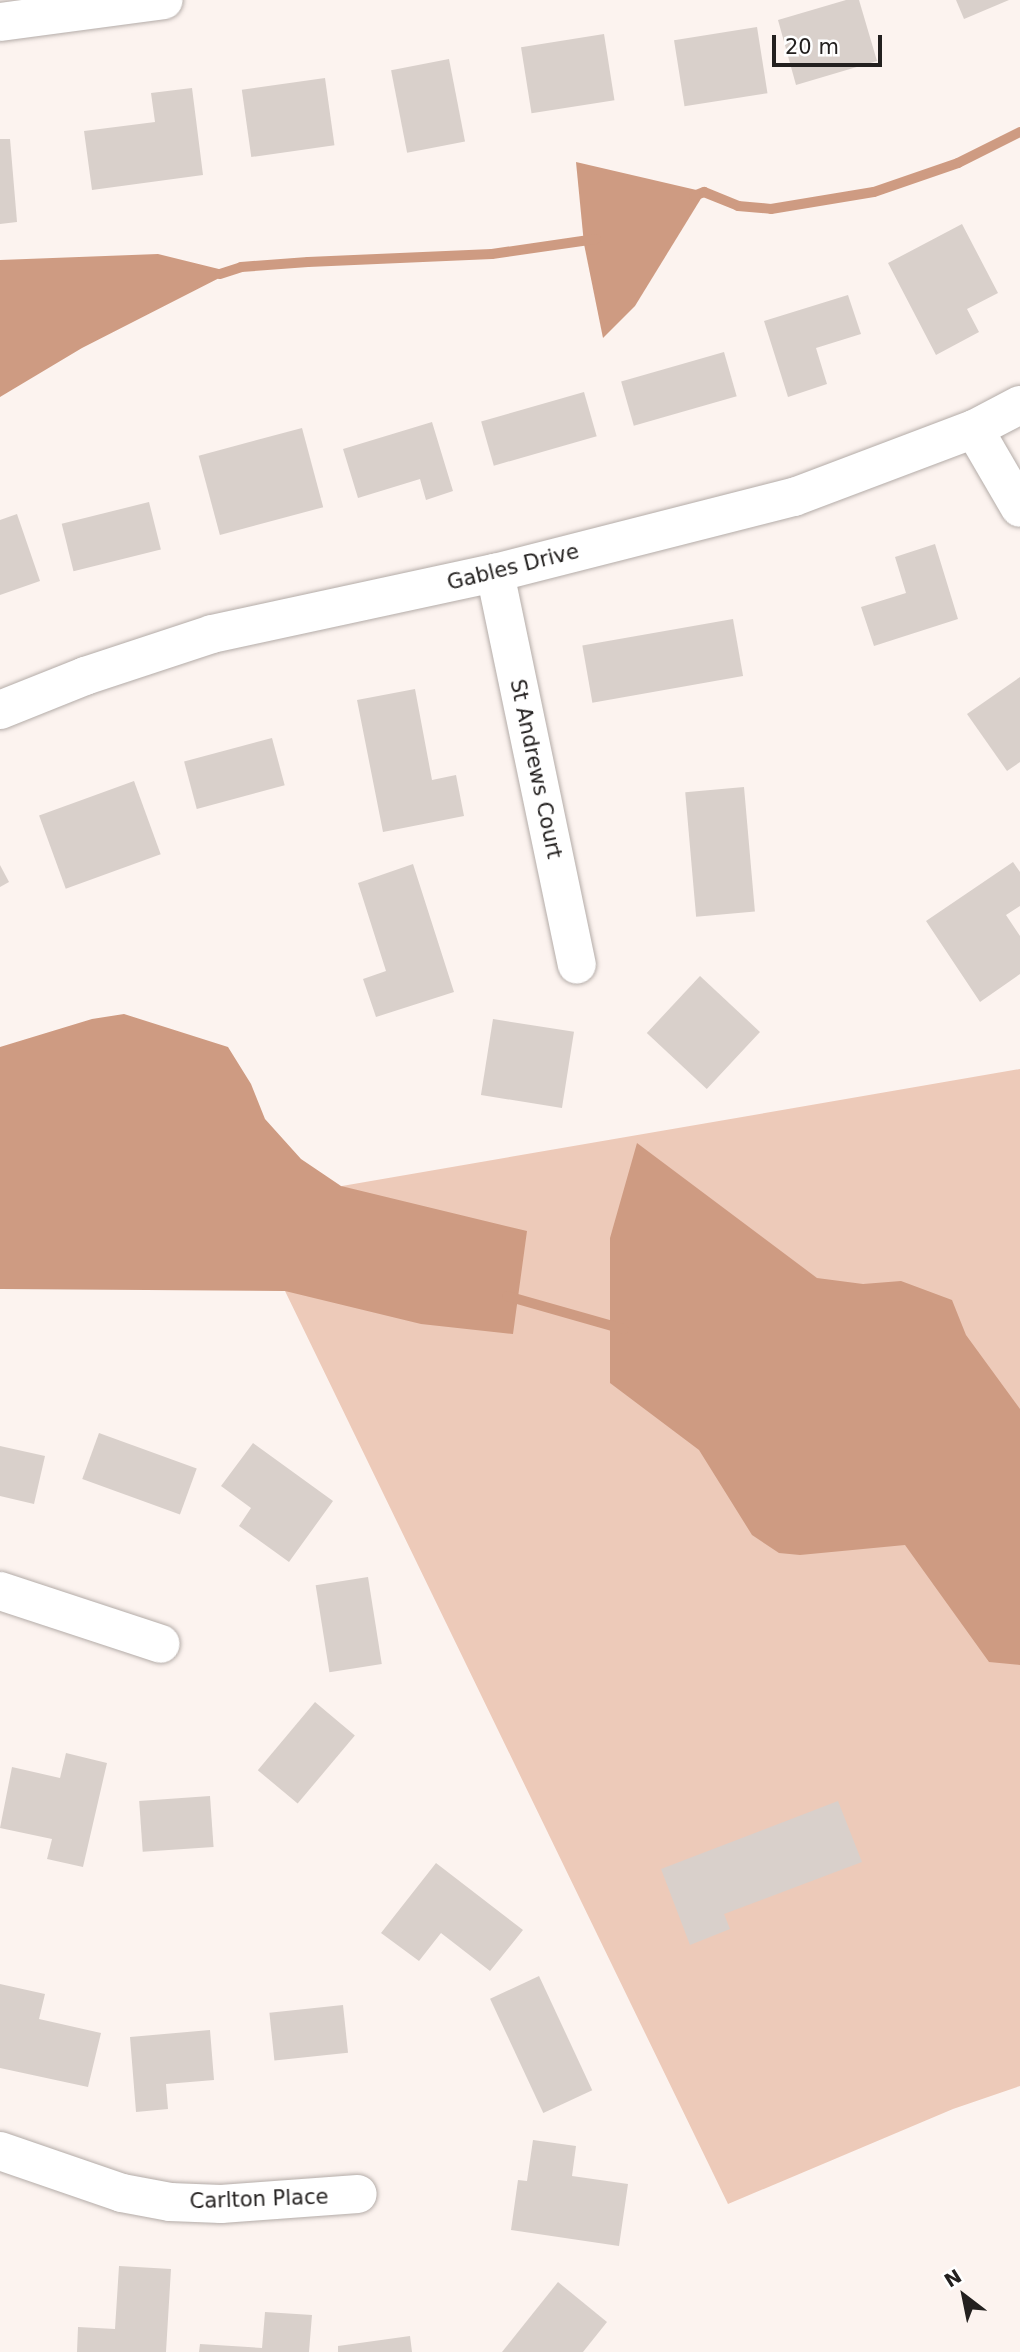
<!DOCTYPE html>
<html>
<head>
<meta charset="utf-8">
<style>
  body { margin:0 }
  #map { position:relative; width:1020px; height:2352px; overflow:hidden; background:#fcf3ef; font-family:"DejaVu Sans",sans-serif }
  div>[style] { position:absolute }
  .green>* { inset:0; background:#edcab9 }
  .water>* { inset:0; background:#ce9b82 }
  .stream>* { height:10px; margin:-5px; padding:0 5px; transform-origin:5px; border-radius:5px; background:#ce9b82 }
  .building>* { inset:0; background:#d9d0cb; transform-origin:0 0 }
  .roads { filter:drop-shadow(0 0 2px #b4aca8) drop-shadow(0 0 2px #b4aca8) }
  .minor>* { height:38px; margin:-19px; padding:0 19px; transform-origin:19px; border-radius:19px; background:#fff }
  span { translate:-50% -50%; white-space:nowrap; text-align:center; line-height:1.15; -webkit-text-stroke:7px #fff; paint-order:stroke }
  .street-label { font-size:21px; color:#23201f }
  .north { position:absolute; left:929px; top:2261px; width:70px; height:70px; -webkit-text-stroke:5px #fff; paint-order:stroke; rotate:328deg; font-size:19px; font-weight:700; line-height:28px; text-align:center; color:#23201f }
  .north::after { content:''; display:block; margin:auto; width:24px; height:32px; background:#23201f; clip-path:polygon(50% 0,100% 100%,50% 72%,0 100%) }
  .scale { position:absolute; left:772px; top:35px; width:110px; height:32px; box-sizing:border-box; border:4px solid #23201f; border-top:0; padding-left:9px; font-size:21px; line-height:24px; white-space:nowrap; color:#23201f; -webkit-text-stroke:5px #fff; paint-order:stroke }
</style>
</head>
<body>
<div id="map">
  <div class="green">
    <div style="clip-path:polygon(1020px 1069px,1020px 2086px,953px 2109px,728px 2204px,285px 1291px,342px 1186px)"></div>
  </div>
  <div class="water">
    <div style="clip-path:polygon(576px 162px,705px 192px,635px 306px,603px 338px,584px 244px)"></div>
    <div style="clip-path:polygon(158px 254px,231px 272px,82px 348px,0 397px,0 260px)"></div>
    <div style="clip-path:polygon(124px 1014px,228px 1047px,251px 1084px,265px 1119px,301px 1159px,341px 1186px,527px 1231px,513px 1334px,421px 1324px,285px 1291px,0 1289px,0 1047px,92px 1019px)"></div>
    <div style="clip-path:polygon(637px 1143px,817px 1278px,863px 1284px,901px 1281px,952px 1300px,966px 1335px,1020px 1409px,1020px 1665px,989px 1662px,905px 1545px,800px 1555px,779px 1553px,752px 1535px,699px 1450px,610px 1383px,610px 1238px)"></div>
  </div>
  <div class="stream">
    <div style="left:694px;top:196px;width:11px;rotate:-22deg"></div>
    <div style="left:704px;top:192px;width:37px;rotate:22deg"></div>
    <div style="left:738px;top:206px;width:33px;rotate:5deg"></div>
    <div style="left:771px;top:209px;width:104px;rotate:-9.4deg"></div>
    <div style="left:874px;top:192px;width:89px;rotate:-19deg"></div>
    <div style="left:958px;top:163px;width:69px;rotate:-26.6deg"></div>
    <div style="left:220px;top:274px;width:22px;rotate:-18deg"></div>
    <div style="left:241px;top:267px;width:67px;rotate:-4.3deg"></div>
    <div style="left:308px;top:262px;width:184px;rotate:-2.5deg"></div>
    <div style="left:492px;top:254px;width:105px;rotate:-8.2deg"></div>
    <div style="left:507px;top:1296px;width:121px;rotate:15.9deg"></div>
  </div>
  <div class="building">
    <div style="clip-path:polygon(846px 0,859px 0,877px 61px,796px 85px,778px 20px)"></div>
    <div style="clip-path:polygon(956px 0,1009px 0,964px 19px)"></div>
    <div style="left:757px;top:27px;width:67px;height:84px;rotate:81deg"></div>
    <div style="left:604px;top:34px;width:67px;height:84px;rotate:81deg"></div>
    <div style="left:449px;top:59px;width:84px;height:59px;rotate:79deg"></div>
    <div style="left:325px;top:78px;width:68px;height:84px;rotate:82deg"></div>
    <div style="clip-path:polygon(192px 88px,203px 175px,92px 190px,84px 131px,155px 122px,151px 93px)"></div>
    <div style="clip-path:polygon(0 139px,10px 139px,17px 222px,0 224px)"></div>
    <div style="clip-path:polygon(962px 224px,998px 293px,967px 309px,979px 332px,936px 355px,888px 263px)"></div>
    <div style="clip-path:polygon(848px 295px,861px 334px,816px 348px,827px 384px,788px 397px,764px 321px)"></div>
    <div style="left:724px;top:352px;width:46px;height:107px;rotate:74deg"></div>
    <div style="left:584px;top:392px;width:46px;height:107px;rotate:74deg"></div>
    <div style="clip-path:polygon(432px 422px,453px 491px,426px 500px,420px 479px,358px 498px,343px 449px)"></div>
    <div style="left:302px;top:428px;width:82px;height:107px;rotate:75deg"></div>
    <div style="left:149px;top:502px;width:49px;height:90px;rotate:76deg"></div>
    <div style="clip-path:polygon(17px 514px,40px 581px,0 595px,0 520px)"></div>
    <div style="clip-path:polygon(935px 544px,958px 619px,874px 646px,861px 607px,906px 593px,895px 557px)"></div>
    <div style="left:733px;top:619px;width:58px;height:153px;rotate:80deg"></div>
    <div style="clip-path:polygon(1020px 677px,1020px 762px,1007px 771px,967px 714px)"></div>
    <div style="clip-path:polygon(415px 689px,432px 780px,456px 775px,464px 816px,383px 832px,357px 700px)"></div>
    <div style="left:272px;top:738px;width:49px;height:91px;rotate:75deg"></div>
    <div style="left:134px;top:781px;width:78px;height:101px;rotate:70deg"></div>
    <div style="left:744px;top:787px;width:125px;height:59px;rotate:85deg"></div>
    <div style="clip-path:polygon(1013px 862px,1020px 872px,1020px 906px,1006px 915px,1020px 936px,1020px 974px,980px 1002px,926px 921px)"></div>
    <div style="clip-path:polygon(413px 864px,454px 992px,376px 1017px,363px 979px,386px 971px,358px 883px)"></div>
    <div style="clip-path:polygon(0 865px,9px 882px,0 887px)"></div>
    <div style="left:700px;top:976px;width:82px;height:78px;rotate:43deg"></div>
    <div style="left:493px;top:1019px;width:82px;height:77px;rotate:9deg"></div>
    <div style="left:99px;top:1433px;width:104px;height:49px;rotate:20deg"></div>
    <div style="clip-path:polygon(253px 1443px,333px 1501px,289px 1562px,239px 1526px,251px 1508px,221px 1486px)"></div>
    <div style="clip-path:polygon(0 1446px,45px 1456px,34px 1504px,0 1496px)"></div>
    <div style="left:368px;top:1577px;width:88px;height:53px;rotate:81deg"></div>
    <div style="left:315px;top:1702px;width:52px;height:89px;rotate:40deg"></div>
    <div style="clip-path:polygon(66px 1753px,107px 1763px,83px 1867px,47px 1859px,52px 1839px,0 1828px,12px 1767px,60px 1778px)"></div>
    <div style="left:210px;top:1796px;width:51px;height:71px;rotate:86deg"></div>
    <div style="clip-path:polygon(838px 1801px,862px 1862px,724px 1914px,730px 1929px,690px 1945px,661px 1869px)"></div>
    <div style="clip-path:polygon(436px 1863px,523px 1930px,490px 1971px,441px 1933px,419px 1961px,381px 1933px)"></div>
    <div style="left:539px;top:1976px;width:126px;height:54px;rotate:65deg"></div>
    <div style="clip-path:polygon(0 1984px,45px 1994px,39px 2019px,101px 2033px,88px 2087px,0 2068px)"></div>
    <div style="left:343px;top:2005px;width:48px;height:74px;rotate:84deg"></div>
    <div style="clip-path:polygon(210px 2030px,214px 2080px,166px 2084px,168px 2109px,136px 2112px,130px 2037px)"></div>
    <div style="clip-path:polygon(533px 2140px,576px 2146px,572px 2176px,628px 2184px,619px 2246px,511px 2230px,518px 2180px,527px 2181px)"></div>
    <div style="clip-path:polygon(119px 2266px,171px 2269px,166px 2352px,77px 2352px,78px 2327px,115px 2329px)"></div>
    <div style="clip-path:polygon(558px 2282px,607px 2322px,583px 2352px,502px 2352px)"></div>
    <div style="clip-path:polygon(265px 2312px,312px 2315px,309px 2352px,199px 2352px,200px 2344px,262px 2348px)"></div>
    <div style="clip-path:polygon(410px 2336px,412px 2352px,338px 2352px,338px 2346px)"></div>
  </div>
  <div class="roads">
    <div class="minor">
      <div style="left:0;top:22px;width:165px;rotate:-7.6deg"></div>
      <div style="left:974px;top:429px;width:91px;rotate:59.8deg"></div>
      <div style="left:495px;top:573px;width:400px;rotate:78.2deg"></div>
      <div style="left:0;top:710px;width:92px;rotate:-21.8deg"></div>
      <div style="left:85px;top:676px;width:134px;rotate:-18.3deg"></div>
      <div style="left:212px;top:634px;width:289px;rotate:-12.2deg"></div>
      <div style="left:495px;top:573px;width:309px;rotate:-14.3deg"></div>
      <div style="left:794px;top:497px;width:192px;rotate:-20.7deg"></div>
      <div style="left:974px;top:429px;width:52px;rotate:-27.6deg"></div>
      <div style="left:0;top:1591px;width:169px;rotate:18.2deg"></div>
      <div style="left:0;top:2151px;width:129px;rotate:19deg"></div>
      <div style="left:122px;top:2193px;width:49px;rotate:10.6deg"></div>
      <div style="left:170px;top:2202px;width:51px;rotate:2.2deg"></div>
      <div style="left:221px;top:2204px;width:137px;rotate:-4.2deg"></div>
    </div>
  </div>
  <div class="street-label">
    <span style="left:513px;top:567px;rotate:-14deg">Gables Drive</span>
    <span style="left:536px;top:769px;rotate:78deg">St Andrews Court</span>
    <span style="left:259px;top:2199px;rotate:-2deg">Carlton Place</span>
  </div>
  <div class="north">N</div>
  <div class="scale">20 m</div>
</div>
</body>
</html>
